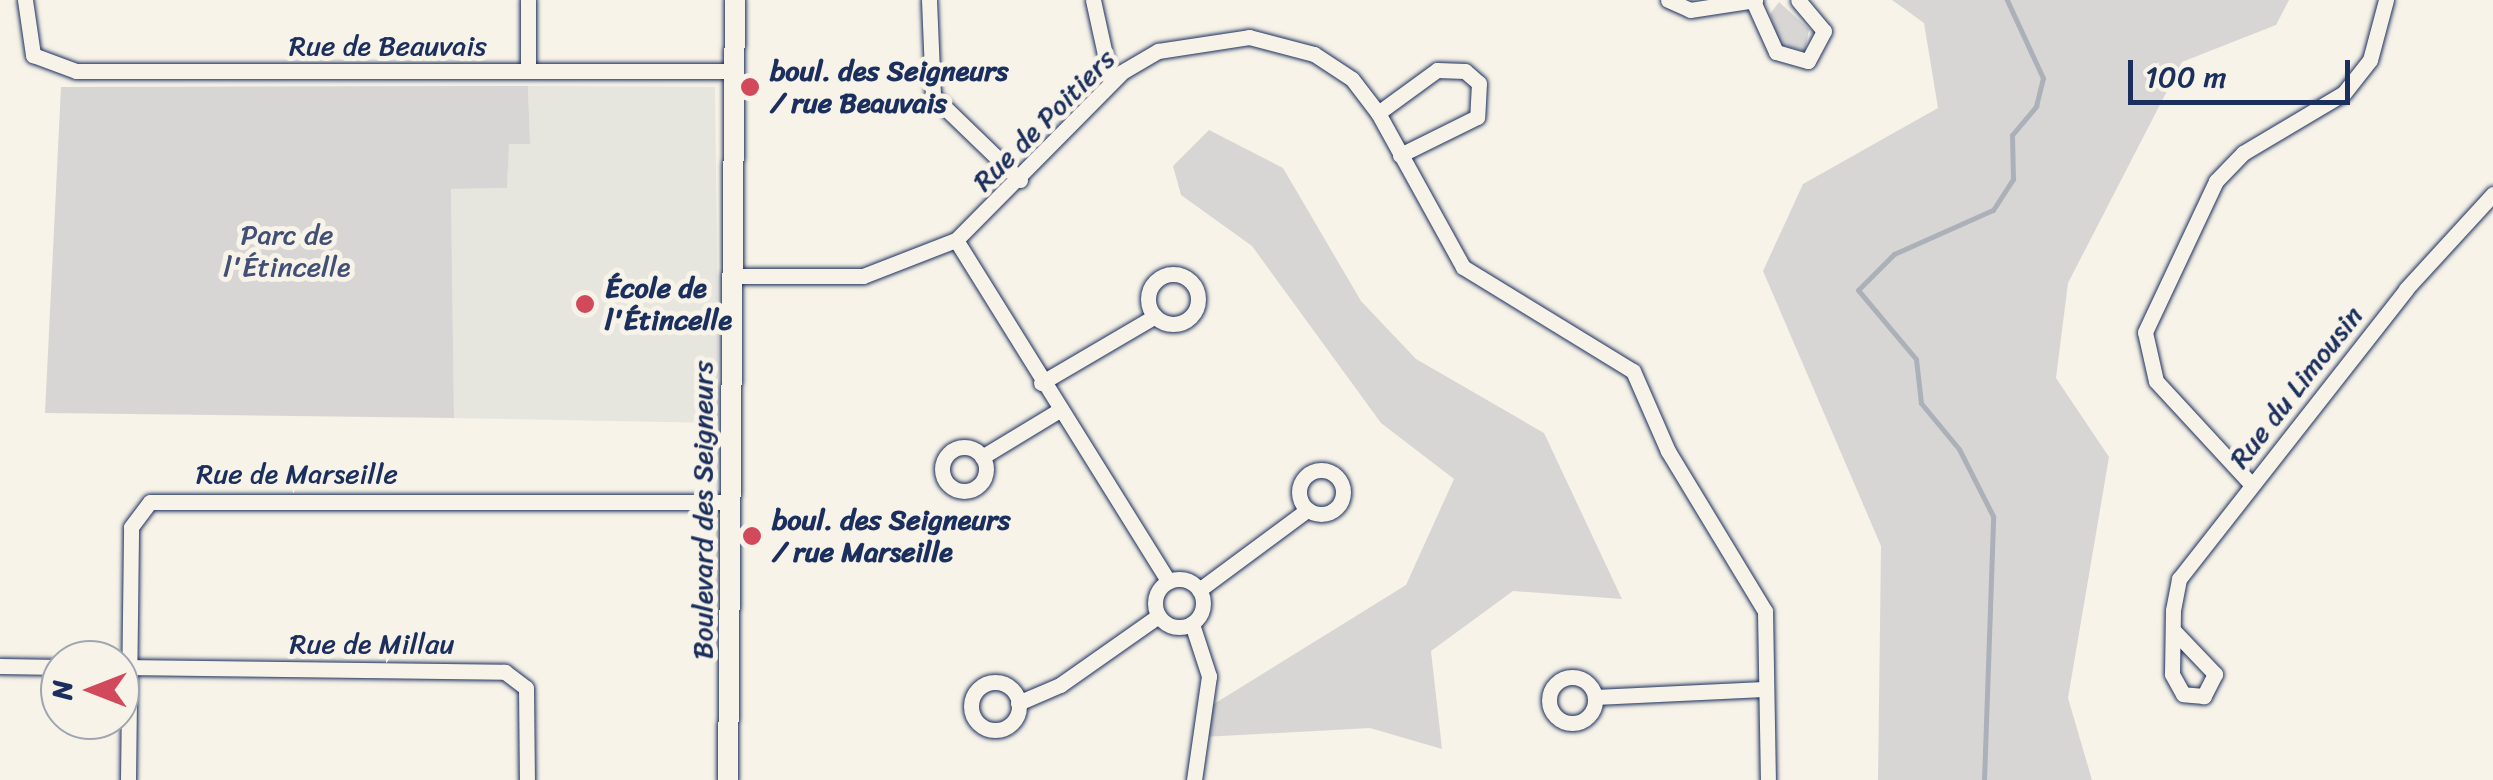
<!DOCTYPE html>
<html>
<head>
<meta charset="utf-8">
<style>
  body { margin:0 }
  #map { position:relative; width:2493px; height:780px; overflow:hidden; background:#f7f3e8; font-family:Sriracha,sans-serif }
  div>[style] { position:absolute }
  .built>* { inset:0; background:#e6e5de }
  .green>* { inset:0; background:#d7d6d4 }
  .stream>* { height:5px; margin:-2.5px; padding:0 2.5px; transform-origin:2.5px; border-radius:2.5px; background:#acb0b9 }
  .roads { filter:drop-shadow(0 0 2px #1b2f5e) drop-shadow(0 0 2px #1b2f5e) }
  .minor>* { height:15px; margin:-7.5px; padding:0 7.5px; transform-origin:7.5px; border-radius:7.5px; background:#f7f3e8 }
  .minor>.ring { margin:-7.5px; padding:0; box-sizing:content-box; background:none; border:15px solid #f7f3e8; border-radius:50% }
  .tertiary>* { height:20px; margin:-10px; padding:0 10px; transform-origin:10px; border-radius:10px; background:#f7f3e8 }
  .dots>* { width:28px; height:28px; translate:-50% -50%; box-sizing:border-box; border:5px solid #f7f3e8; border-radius:50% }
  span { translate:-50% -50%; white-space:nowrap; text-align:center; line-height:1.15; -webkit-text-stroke:10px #f7f3e8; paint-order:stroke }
  .street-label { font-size:28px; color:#1b2f5e }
  .poi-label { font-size:28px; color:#1b2f5e; font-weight:700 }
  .left { translate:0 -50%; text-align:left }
  .park-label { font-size:28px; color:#415076 }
  .north { position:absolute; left:40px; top:640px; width:100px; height:100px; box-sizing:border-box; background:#f7f3e8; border:2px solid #9fa5b1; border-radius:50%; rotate:270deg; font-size:28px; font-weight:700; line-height:40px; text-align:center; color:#1b2f5e }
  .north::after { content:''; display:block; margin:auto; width:35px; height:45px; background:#d1495b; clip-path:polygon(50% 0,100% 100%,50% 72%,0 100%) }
  .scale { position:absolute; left:2128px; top:60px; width:222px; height:45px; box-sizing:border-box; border:5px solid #1b2f5e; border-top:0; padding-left:12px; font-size:30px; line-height:35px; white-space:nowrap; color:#1b2f5e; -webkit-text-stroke:8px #f7f3e8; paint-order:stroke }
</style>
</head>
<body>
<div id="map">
  <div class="built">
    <div style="clip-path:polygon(528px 86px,715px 87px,719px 423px,454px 418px,451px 189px,507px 188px,508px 144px,530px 143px)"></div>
  </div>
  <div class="green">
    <div style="clip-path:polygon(1892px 0,2289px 0,2276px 25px,2182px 62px,2068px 283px,2056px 378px,2109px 457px,2068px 698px,2092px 780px,1878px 780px,1881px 546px,1763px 271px,1803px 184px,1938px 108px,1924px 23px)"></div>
    <div style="clip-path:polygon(1779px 2px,1809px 29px,1805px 51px,1780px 45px,1770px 14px)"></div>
    <div style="clip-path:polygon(528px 86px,530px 144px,509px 144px,507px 188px,451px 189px,454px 418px,45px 413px,61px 87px)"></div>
    <div style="clip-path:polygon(1209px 130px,1283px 168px,1361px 301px,1416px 359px,1544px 433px,1622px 599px,1513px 591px,1431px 651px,1442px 749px,1370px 728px,1203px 737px,1209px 707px,1406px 585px,1454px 479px,1381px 423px,1252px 246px,1181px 195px,1173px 166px)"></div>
  </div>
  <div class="stream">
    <div style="left:1984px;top:780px;width:264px;rotate:-88deg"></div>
    <div style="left:1993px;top:516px;width:75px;rotate:-116.9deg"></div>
    <div style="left:1959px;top:449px;width:60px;rotate:-129.6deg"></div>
    <div style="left:1921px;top:403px;width:44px;rotate:-96.5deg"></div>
    <div style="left:1916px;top:359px;width:90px;rotate:-130deg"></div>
    <div style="left:1858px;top:290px;width:51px;rotate:-45deg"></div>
    <div style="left:1894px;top:254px;width:108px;rotate:-24deg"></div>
    <div style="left:1993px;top:210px;width:37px;rotate:-57deg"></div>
    <div style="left:2013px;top:179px;width:44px;rotate:-91.3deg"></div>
    <div style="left:2012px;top:135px;width:38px;rotate:-50deg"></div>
    <div style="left:2036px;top:106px;width:29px;rotate:-76deg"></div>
    <div style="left:2043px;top:78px;width:86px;rotate:-114.8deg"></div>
  </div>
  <div class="roads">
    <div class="minor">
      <div style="left:25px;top:0;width:56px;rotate:81.7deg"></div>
      <div style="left:33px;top:55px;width:46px;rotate:20.4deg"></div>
      <div style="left:76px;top:71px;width:658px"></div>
      <div style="left:528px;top:0;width:71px;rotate:90deg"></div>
      <div style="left:929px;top:0;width:96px;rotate:87.6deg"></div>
      <div style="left:933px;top:96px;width:121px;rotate:44deg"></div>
      <div style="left:1093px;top:0;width:84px;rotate:77.6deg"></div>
      <div style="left:1668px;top:0;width:24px;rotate:24deg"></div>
      <div style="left:1690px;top:10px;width:66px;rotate:-8.7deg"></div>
      <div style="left:1753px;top:1px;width:56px;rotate:65.7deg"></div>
      <div style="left:1776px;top:52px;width:33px;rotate:16deg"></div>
      <div style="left:1808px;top:61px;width:34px;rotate:-62deg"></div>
      <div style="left:1824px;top:31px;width:40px;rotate:-130deg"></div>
      <div style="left:1378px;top:113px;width:73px;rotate:-36.1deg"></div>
      <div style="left:1437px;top:70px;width:28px;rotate:2deg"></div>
      <div style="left:1465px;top:71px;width:18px;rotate:41deg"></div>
      <div style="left:1479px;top:83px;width:34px;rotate:93deg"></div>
      <div style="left:1477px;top:117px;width:86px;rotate:153.7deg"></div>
      <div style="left:956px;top:240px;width:402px;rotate:58.1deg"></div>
      <div class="ring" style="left:1148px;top:274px;width:35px;height:35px"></div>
      <div style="left:733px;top:276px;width:130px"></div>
      <div style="left:863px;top:276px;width:100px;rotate:-21.2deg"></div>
      <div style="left:956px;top:240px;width:236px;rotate:-45.3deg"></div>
      <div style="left:1122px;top:72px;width:42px;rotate:-30.3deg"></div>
      <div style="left:1158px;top:51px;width:92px;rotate:-8.7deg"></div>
      <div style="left:1249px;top:37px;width:67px;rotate:14.7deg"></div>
      <div style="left:1314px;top:54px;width:45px;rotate:33.3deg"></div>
      <div style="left:1352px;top:79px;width:43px;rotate:52.6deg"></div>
      <div style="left:1378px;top:113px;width:176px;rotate:61.1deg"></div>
      <div style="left:1463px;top:267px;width:199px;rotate:31.5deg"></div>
      <div style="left:1633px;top:371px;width:87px;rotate:66.4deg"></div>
      <div style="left:1668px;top:451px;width:187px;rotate:58.8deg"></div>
      <div style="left:1765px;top:611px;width:169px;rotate:89deg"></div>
      <div style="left:1041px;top:383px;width:132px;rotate:-30.4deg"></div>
      <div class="ring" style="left:942px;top:447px;width:29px;height:29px"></div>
      <div style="left:982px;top:457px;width:89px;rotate:-31.2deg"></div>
      <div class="ring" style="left:1299px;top:470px;width:29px;height:29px"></div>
      <div style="left:2251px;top:484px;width:140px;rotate:-132.7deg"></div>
      <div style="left:2156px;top:381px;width:50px;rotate:-102.7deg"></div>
      <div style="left:2145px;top:332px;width:167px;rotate:-64.8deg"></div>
      <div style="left:2216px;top:181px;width:39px;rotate:-46deg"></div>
      <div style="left:2243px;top:153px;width:117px;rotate:-30.7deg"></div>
      <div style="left:2344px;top:93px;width:42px;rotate:-51.8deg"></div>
      <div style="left:2370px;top:60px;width:62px;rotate:-75.1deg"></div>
      <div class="ring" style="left:1155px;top:579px;width:33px;height:33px"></div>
      <div style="left:1199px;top:590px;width:134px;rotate:-36.5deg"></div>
      <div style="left:1192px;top:624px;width:55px;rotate:71.9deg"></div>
      <div style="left:1209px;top:676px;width:105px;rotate:98.2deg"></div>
      <div style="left:2173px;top:630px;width:61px;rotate:46.3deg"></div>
      <div style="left:2215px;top:674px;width:25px;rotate:117deg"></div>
      <div style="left:2204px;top:696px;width:21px;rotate:-175deg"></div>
      <div style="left:2183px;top:694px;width:23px;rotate:-119deg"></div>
      <div style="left:2172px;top:674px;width:64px;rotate:-89.1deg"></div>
      <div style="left:2173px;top:610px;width:32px;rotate:-79deg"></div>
      <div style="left:2179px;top:579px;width:368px;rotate:-51.9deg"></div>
      <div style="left:2406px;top:289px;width:129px;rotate:-47.5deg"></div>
      <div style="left:0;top:666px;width:60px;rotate:1deg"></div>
      <div style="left:123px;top:667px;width:382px;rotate:0.7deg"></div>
      <div style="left:505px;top:672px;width:26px;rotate:37deg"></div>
      <div style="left:526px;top:688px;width:92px;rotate:89.4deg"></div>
      <div class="ring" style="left:1549px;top:677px;width:31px;height:31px"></div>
      <div class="ring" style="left:971px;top:682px;width:33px;height:33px"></div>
      <div style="left:1595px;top:697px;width:169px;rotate:-2.7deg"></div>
      <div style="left:1018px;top:703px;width:46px;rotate:-23.2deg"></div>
      <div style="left:1060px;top:685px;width:120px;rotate:-35.1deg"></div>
      <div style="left:128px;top:780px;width:253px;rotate:-89.3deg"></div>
      <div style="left:131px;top:527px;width:31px;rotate:-53deg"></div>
      <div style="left:150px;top:502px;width:581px"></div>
    </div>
    <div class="tertiary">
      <div style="left:728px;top:780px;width:780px;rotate:-89.49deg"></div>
    </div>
  </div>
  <div class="dots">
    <div style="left:750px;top:87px;background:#d1495b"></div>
    <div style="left:585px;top:304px;background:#d1495b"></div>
    <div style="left:752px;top:536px;background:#d1495b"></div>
  </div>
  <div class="street-label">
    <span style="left:388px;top:46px">Rue de Beauvais</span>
    <span style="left:1044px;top:120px;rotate:-45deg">Rue de Poitiers</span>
    <span style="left:2296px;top:387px;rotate:-52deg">Rue du Limousin</span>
    <span style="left:297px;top:474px">Rue de Marseille</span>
    <span style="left:703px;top:510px;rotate:-90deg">Boulevard des Seigneurs</span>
    <span style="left:372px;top:644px">Rue de Millau</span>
  </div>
  <div class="poi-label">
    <span class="left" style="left:770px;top:87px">boul. des Seigneurs<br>/ rue Beauvais</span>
    <span class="left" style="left:605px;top:304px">École de<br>l'Étincelle</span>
    <span class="left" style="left:772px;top:536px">boul. des Seigneurs<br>/ rue Marseille</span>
  </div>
  <div class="park-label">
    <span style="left:287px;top:251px">Parc de<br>l'Étincelle</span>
  </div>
  <div class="north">N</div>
  <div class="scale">100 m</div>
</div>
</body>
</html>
